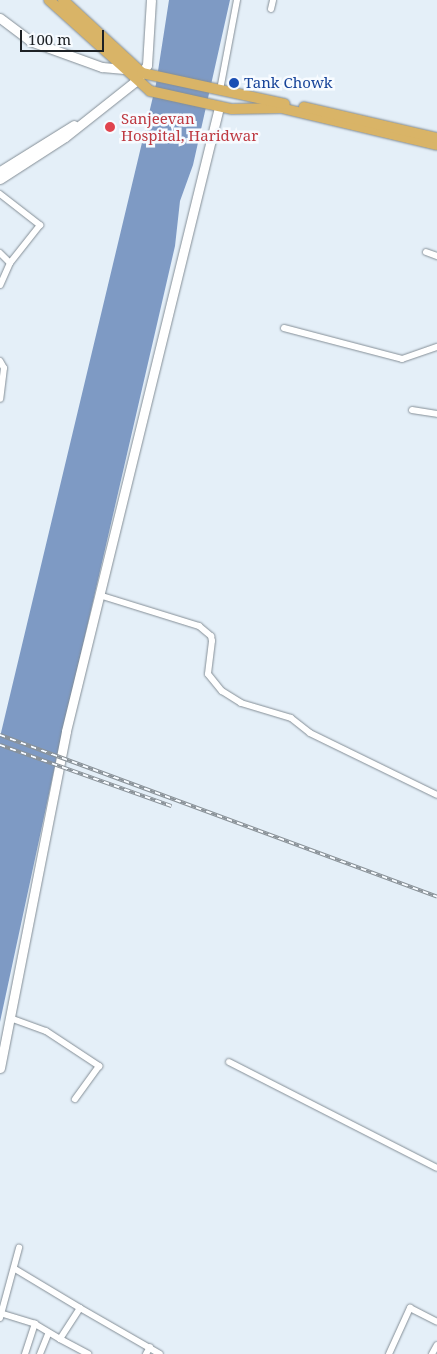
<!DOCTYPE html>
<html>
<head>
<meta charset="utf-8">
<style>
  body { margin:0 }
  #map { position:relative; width:437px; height:1354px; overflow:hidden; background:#e4eff8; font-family:"Noto Serif",serif }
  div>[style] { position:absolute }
  .water>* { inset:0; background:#7e9ac4 }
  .roads { filter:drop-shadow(0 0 1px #848e96) drop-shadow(0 0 1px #848e96) }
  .street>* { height:6px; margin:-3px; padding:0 3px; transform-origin:3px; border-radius:3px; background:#fff }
  .secondary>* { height:9px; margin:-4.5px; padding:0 4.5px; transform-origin:4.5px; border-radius:4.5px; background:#fff }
  .primary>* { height:10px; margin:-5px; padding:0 5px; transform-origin:5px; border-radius:5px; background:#d9b467 }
  .rail>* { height:4px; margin-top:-2px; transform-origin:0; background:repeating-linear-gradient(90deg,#f7fbff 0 5.5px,#8a9298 0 11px); box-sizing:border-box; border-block:1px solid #8a9298 }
  .dots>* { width:14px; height:14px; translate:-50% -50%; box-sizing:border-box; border:2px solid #f7fbff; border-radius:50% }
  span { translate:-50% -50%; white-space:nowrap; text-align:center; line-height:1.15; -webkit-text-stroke:5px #f7fbff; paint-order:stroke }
  .transit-label { font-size:15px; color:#164399 }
  .left { translate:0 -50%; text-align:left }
  .health-label { font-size:15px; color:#be3a42 }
  .scale { position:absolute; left:20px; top:30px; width:84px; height:22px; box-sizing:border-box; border:2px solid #1d2125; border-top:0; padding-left:6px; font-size:15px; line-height:18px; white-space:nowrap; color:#1d2125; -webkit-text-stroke:4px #f7fbff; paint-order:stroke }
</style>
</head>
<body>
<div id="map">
  <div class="water">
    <div style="clip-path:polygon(169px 0,230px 0,193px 165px,180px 201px,175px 246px,53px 775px,0 1022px,0 737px,156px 84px)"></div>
  </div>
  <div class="roads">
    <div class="street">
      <div style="left:271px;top:9px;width:9px;rotate:-77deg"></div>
      <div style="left:220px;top:90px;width:92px;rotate:-79.3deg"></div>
      <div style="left:0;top:194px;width:51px;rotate:37.8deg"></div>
      <div style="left:40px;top:225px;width:48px;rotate:128.3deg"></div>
      <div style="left:10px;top:263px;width:24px;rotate:114deg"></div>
      <div style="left:426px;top:252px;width:12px;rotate:20deg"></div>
      <div style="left:0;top:253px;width:14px;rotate:45deg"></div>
      <div style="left:284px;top:328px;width:122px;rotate:14.7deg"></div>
      <div style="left:402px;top:359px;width:37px;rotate:-19deg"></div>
      <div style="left:0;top:361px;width:8px;rotate:60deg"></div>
      <div style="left:4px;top:368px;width:31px;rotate:97deg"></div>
      <div style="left:412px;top:410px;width:25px;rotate:9deg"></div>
      <div style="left:99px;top:595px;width:105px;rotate:17.2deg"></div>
      <div style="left:199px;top:626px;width:16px;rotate:40deg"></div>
      <div style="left:211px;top:636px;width:5px;rotate:79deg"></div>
      <div style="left:212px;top:641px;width:33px;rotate:97deg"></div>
      <div style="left:208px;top:674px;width:22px;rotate:51deg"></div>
      <div style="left:222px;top:691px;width:22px;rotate:32deg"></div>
      <div style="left:241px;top:703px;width:52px;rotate:16.7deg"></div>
      <div style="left:291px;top:718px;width:24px;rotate:38deg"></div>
      <div style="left:310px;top:733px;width:141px;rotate:26deg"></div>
      <div style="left:10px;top:1018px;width:38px;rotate:20deg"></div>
      <div style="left:46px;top:1031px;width:64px;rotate:33.4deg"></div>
      <div style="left:99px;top:1066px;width:41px;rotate:126deg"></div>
      <div style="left:229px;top:1062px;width:233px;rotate:27deg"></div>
      <div style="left:15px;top:1269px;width:76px;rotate:31deg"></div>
      <div style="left:80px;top:1308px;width:37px;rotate:123deg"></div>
      <div style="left:60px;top:1339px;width:32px;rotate:28deg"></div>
      <div style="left:80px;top:1308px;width:92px;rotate:29.9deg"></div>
      <div style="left:0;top:1313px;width:37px;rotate:17deg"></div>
      <div style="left:35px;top:1324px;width:29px;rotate:31deg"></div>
      <div style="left:0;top:1318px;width:73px;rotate:-74.8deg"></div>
      <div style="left:25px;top:1354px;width:32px;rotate:-72deg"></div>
      <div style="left:40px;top:1354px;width:22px;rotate:-68deg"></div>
      <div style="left:146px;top:1354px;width:8px;rotate:-60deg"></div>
      <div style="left:389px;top:1354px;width:51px;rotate:-65.5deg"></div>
      <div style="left:410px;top:1308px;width:30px;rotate:27deg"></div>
      <div style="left:432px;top:1354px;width:10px;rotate:-61deg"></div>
    </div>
    <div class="secondary">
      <div style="left:0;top:18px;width:38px;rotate:37deg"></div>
      <div style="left:30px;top:41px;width:77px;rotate:19.9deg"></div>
      <div style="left:102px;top:67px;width:22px;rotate:5deg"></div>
      <div style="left:0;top:171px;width:87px;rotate:-31.9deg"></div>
      <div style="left:0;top:179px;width:77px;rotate:-32.9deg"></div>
      <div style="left:65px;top:137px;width:92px;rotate:-38.4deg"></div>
      <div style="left:137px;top:80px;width:18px;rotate:-56deg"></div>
      <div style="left:147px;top:65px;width:65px;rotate:-86.5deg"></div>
      <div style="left:0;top:1068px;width:343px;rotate:-78.9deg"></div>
      <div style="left:66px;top:731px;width:642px;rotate:-76.22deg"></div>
    </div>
    <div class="primary">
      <div style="left:49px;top:0;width:136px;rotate:42deg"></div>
      <div style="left:150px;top:91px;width:84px;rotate:12.4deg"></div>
      <div style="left:232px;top:109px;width:49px;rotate:-1.2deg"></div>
      <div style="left:281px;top:108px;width:160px;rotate:13.3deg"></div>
      <div style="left:63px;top:0;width:108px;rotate:42.7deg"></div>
      <div style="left:142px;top:73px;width:146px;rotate:12.2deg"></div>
      <div style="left:304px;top:107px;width:137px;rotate:13.1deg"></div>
    </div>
  </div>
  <div class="rail">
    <div style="left:0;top:735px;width:466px;rotate:20.3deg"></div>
    <div style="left:0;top:745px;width:182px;rotate:19.6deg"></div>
  </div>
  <div class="dots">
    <div style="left:234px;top:83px;background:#1a4fb4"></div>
    <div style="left:110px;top:127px;background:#e0444e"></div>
  </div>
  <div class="transit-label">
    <span class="left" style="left:244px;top:83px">Tank Chowk</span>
  </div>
  <div class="health-label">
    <span class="left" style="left:121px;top:127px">Sanjeevan<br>Hospital, Haridwar</span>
  </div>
  <div class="scale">100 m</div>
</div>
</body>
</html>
